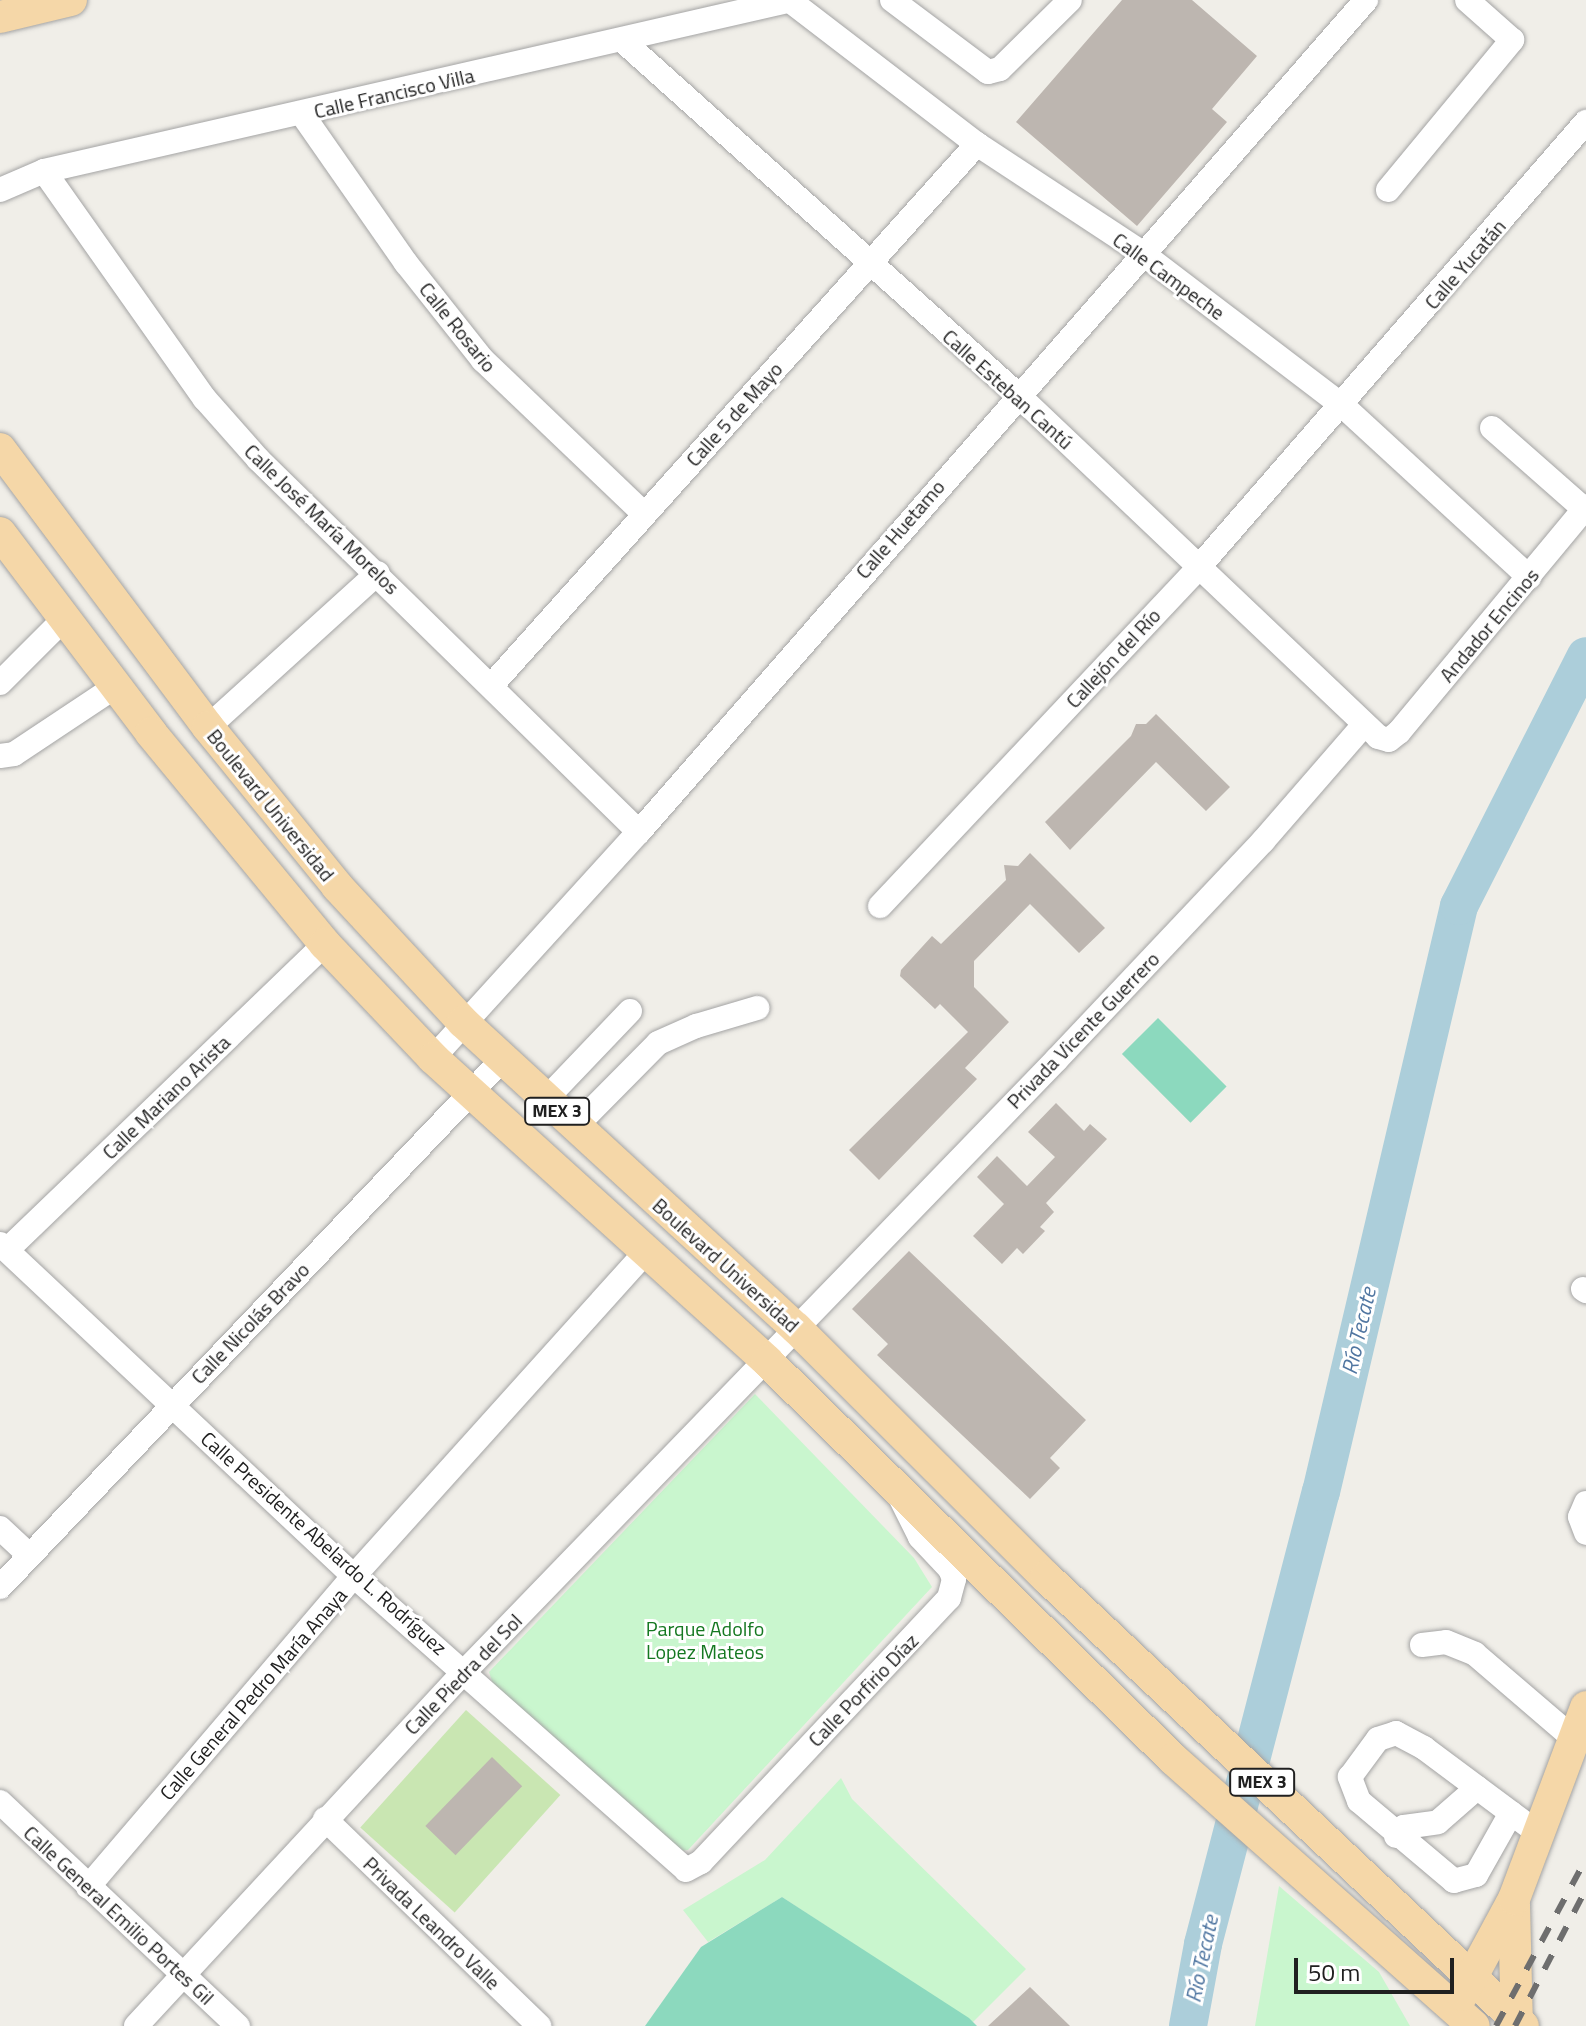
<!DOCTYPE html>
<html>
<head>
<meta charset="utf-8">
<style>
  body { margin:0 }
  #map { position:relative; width:1586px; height:2026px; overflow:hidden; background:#f0eee8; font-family:"Titillium Web",sans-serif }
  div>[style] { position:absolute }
  .grass>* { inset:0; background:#c9e6b2; transform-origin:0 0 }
  .park>* { inset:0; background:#c9f6ce }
  .pitch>* { inset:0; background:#8cd9be; transform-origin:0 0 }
  .river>* { height:38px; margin:-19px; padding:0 19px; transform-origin:19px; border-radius:19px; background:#acceda }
  .building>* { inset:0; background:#bdb6b0; transform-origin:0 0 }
  .roads { filter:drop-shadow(0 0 2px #a4a4a4) drop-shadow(0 0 2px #a4a4a4) }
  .minor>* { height:24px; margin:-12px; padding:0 12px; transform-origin:12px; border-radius:12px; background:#fff }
  .major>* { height:32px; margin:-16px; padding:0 16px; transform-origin:16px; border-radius:16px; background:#f5d7a8 }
  .rail>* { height:6px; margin-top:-3px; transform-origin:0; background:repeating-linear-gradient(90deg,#6e6e6e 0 16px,transparent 0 32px) }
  span { translate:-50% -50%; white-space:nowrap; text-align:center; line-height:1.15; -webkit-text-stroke:6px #fff; paint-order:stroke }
  .shield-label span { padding:2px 6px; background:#fff; border:2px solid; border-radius:6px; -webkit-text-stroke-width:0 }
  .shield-label { font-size:18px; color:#202020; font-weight:700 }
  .street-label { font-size:20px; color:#202020 }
  .park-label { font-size:20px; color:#157821 }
  .water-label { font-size:22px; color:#5076a1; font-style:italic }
  .scale { position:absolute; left:1294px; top:1958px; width:160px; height:36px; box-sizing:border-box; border:4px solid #202020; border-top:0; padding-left:10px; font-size:24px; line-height:28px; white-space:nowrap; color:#202020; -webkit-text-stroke:6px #fff; paint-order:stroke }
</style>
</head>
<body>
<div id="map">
  <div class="grass">
    <div style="left:466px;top:1710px;width:127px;height:158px;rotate:42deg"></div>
  </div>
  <div class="park">
    <div style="clip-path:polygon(755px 1394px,914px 1558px,932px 1587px,688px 1850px,678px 1851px,493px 1684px,489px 1672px)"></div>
    <div style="clip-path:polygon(841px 1778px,852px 1799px,1026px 1969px,973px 2022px,782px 1897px,708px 1942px,683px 1910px,765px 1860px)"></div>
    <div style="clip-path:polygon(1279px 1886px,1379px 1972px,1410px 2026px,1255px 2026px)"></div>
  </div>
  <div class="pitch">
    <div style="left:1158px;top:1018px;width:97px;height:51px;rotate:45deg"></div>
    <div style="clip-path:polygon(782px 1897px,969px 2018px,977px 2026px,645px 2026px,701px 1947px)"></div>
  </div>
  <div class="river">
    <div style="left:1188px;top:2026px;width:83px;rotate:-79.6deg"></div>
    <div style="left:1203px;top:1944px;width:467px;rotate:-75.4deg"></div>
    <div style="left:1321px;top:1492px;width:602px;rotate:-76.75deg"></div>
    <div style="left:1459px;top:906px;width:280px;rotate:-63.1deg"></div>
  </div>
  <div class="building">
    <div style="clip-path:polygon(1122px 0,1192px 0,1257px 56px,1212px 109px,1227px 122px,1137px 226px,1016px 122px)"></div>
    <div style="clip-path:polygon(1156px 714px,1230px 787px,1206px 811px,1156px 762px,1070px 850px,1045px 822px,1131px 736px,1136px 724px,1146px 724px)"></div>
    <div style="clip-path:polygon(1030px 853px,1105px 928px,1079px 953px,1030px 904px,974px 961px,974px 987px,1009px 1022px,965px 1068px,977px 1079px,879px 1180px,849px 1150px,968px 1032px,940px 1004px,935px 1009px,900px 976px,901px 970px,932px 936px,941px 944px,1006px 880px,1004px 865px,1018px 866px)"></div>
    <div style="clip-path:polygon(1056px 1103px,1084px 1131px,1090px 1124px,1107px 1139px,1046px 1203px,1054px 1212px,1040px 1227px,1045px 1231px,1023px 1254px,1017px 1248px,1002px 1264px,973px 1236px,1004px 1204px,977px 1177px,997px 1156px,1027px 1186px,1055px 1157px,1028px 1132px)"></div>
    <div style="clip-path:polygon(909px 1251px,1086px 1420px,1050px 1458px,1060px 1468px,1030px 1499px,877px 1355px,888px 1344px,852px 1309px)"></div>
    <div style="left:492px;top:1757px;width:42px;height:96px;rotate:44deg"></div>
    <div style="clip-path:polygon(1030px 1987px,1070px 2026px,988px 2026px)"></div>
  </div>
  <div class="roads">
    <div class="minor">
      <div style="left:789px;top:0;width:237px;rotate:37.5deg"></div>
      <div style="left:977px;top:144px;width:198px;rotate:33.4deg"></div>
      <div style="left:1142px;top:253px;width:253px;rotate:37.3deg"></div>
      <div style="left:1343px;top:406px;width:253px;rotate:42.6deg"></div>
      <div style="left:892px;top:0;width:120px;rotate:36.9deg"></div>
      <div style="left:988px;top:72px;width:12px;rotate:-14deg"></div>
      <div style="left:1000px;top:69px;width:98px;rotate:-44.6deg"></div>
      <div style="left:623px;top:41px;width:529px;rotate:41.86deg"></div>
      <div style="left:1017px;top:394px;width:498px;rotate:43.5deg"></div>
      <div style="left:1378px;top:737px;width:11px;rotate:15deg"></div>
      <div style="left:1389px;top:740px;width:13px;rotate:-39deg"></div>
      <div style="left:1399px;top:732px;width:293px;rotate:-50.3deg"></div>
      <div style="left:302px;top:114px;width:182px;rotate:55.1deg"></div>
      <div style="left:406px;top:263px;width:124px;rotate:51.6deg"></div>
      <div style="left:483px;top:360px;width:223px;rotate:43.7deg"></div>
      <div style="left:44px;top:171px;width:279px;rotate:54.8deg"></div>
      <div style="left:205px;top:399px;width:80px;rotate:48.5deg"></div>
      <div style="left:258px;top:459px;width:533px;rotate:44.39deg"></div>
      <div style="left:0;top:190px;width:48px;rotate:-23.4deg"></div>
      <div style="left:44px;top:171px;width:767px;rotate:-12.88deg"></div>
      <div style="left:1388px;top:190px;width:195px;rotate:-50.4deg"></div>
      <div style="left:1512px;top:40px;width:60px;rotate:-138.4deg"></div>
      <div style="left:1492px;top:428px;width:123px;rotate:41.4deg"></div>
      <div style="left:0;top:683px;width:88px;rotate:-45deg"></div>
      <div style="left:491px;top:686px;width:728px;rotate:-48.12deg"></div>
      <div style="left:208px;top:727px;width:229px;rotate:-42.2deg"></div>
      <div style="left:0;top:756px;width:14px;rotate:-8deg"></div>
      <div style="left:14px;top:754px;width:121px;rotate:-33.6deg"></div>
      <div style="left:880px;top:906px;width:465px;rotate:-46.7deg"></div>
      <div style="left:1199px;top:567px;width:590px;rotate:-48.99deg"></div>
      <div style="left:433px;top:1058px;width:306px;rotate:-47.7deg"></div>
      <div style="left:639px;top:832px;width:1105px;rotate:-48.85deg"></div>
      <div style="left:545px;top:1100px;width:123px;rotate:-46.3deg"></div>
      <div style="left:575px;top:1127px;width:118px;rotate:-45.3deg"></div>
      <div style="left:658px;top:1043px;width:42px;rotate:-24.1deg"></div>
      <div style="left:696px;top:1026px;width:64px;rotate:-16.4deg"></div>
      <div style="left:0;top:1244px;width:485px;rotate:43.2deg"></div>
      <div style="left:354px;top:1576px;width:443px;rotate:41.5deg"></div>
      <div style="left:686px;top:1870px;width:17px;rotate:-28deg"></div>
      <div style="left:701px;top:1862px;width:362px;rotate:-46.8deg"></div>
      <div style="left:949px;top:1598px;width:20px;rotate:-75deg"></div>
      <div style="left:954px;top:1579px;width:11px;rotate:-112deg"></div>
      <div style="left:950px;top:1569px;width:44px;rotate:-133.2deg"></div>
      <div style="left:920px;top:1537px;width:42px;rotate:-116.6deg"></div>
      <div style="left:7px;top:1250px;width:441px;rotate:-43.9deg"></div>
      <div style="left:1583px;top:1289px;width:4px;rotate:34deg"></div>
      <div style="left:1586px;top:1503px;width:15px;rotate:113deg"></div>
      <div style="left:1580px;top:1517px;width:17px;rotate:69deg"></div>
      <div style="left:0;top:1528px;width:40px;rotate:43deg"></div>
      <div style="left:0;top:1587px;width:726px;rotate:-46.39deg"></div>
      <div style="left:1422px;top:1645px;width:24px;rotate:-7deg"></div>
      <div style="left:1446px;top:1642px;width:31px;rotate:22deg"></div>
      <div style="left:1475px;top:1654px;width:130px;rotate:40.6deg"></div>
      <div style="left:0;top:1802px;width:327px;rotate:43.3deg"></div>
      <div style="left:1511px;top:1813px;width:71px;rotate:119.4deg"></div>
      <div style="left:1476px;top:1875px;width:23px;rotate:165deg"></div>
      <div style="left:1454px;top:1881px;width:124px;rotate:-139.9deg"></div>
      <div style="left:1359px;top:1801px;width:26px;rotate:-111deg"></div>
      <div style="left:1350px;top:1777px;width:47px;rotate:-53.6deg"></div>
      <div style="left:1378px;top:1739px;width:19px;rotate:-18deg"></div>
      <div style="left:1396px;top:1733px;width:32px;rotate:28deg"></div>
      <div style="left:1424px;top:1748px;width:142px;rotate:36.7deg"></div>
      <div style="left:325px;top:1819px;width:298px;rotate:44deg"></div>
      <div style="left:1396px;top:1836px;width:12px;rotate:-48deg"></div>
      <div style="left:1404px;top:1827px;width:34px;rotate:-8deg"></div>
      <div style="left:1438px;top:1822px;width:52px;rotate:-41.1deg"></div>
      <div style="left:88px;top:1887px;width:409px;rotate:-49.5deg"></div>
      <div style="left:354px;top:1576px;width:433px;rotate:-48deg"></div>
      <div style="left:136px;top:2026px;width:485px;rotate:-47.2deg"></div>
      <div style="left:466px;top:1670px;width:850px;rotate:-45.95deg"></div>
      <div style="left:1057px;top:1059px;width:300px;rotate:-46.6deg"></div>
      <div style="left:1263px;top:841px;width:152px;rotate:-49deg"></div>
    </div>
    <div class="major">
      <div style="left:0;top:17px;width:73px;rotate:-13.5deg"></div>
      <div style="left:0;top:449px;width:347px;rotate:53.2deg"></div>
      <div style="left:208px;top:727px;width:205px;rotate:50.9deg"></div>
      <div style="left:337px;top:886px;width:185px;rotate:47.2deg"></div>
      <div style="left:463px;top:1022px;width:452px;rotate:42.6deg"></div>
      <div style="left:796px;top:1328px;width:353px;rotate:44.9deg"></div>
      <div style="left:1046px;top:1577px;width:655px;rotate:43.27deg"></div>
      <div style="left:0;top:533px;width:251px;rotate:52.9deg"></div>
      <div style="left:151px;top:733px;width:273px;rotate:50.5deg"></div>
      <div style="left:325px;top:944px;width:157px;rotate:46.5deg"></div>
      <div style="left:433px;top:1058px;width:451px;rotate:42.2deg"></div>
      <div style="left:767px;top:1361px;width:569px;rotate:44.43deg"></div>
      <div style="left:1173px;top:1759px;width:402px;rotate:41.6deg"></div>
      <div style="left:1514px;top:1905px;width:121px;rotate:88.6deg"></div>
      <div style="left:1462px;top:1995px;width:109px;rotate:-61.6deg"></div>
      <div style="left:1514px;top:1899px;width:205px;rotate:-69.4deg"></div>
    </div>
  </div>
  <div class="rail">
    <div style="left:1496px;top:2026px;width:190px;rotate:-61.7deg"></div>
    <div style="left:1515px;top:2026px;width:154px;rotate:-62.6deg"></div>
  </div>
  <div class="shield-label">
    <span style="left:557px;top:1111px">MEX 3</span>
    <span style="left:1262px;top:1782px">MEX 3</span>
  </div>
  <div class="street-label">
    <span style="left:394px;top:93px;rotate:-13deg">Calle Francisco Villa</span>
    <span style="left:1465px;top:264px;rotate:-49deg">Calle Yucatán</span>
    <span style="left:1169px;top:276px;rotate:36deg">Calle Campeche</span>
    <span style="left:458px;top:327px;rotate:51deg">Calle Rosario</span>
    <span style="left:1008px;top:389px;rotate:42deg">Calle Esteban Cantú</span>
    <span style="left:734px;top:414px;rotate:-48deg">Calle 5 de Mayo</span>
    <span style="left:322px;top:519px;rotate:44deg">Calle José María Morelos</span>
    <span style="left:900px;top:529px;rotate:-49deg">Calle Huetamo</span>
    <span style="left:1489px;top:625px;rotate:-50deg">Andador Encinos</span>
    <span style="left:1113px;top:658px;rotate:-47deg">Callejón del Río</span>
    <span style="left:271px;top:805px;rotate:51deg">Boulevard Universidad</span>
    <span style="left:1083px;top:1030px;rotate:-46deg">Privada Vicente Guerrero</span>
    <span style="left:166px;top:1097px;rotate:-44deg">Calle Mariano Arista</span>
    <span style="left:726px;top:1265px;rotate:42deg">Boulevard Universidad</span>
    <span style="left:250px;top:1323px;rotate:-46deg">Calle Nicolás Bravo</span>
    <span style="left:324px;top:1543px;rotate:42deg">Calle Presidente Abelardo L. Rodríguez</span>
    <span style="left:463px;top:1674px;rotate:-46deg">Calle Piedra del Sol</span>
    <span style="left:863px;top:1690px;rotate:-46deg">Calle Porfirio Díaz</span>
    <span style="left:253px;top:1694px;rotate:-49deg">Calle General Pedro María Anaya</span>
    <span style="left:119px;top:1915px;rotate:43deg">Calle General Emilio Portes Gil</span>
    <span style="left:432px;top:1923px;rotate:44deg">Privada Leandro Valle</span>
  </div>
  <div class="park-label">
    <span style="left:705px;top:1640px">Parque Adolfo<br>Lopez Mateos</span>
  </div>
  <div class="water-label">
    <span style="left:1359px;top:1331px;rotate:-77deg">Río Tecate</span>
    <span style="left:1202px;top:1959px;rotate:-78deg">Río Tecate</span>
  </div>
  <div class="scale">50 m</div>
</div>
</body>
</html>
